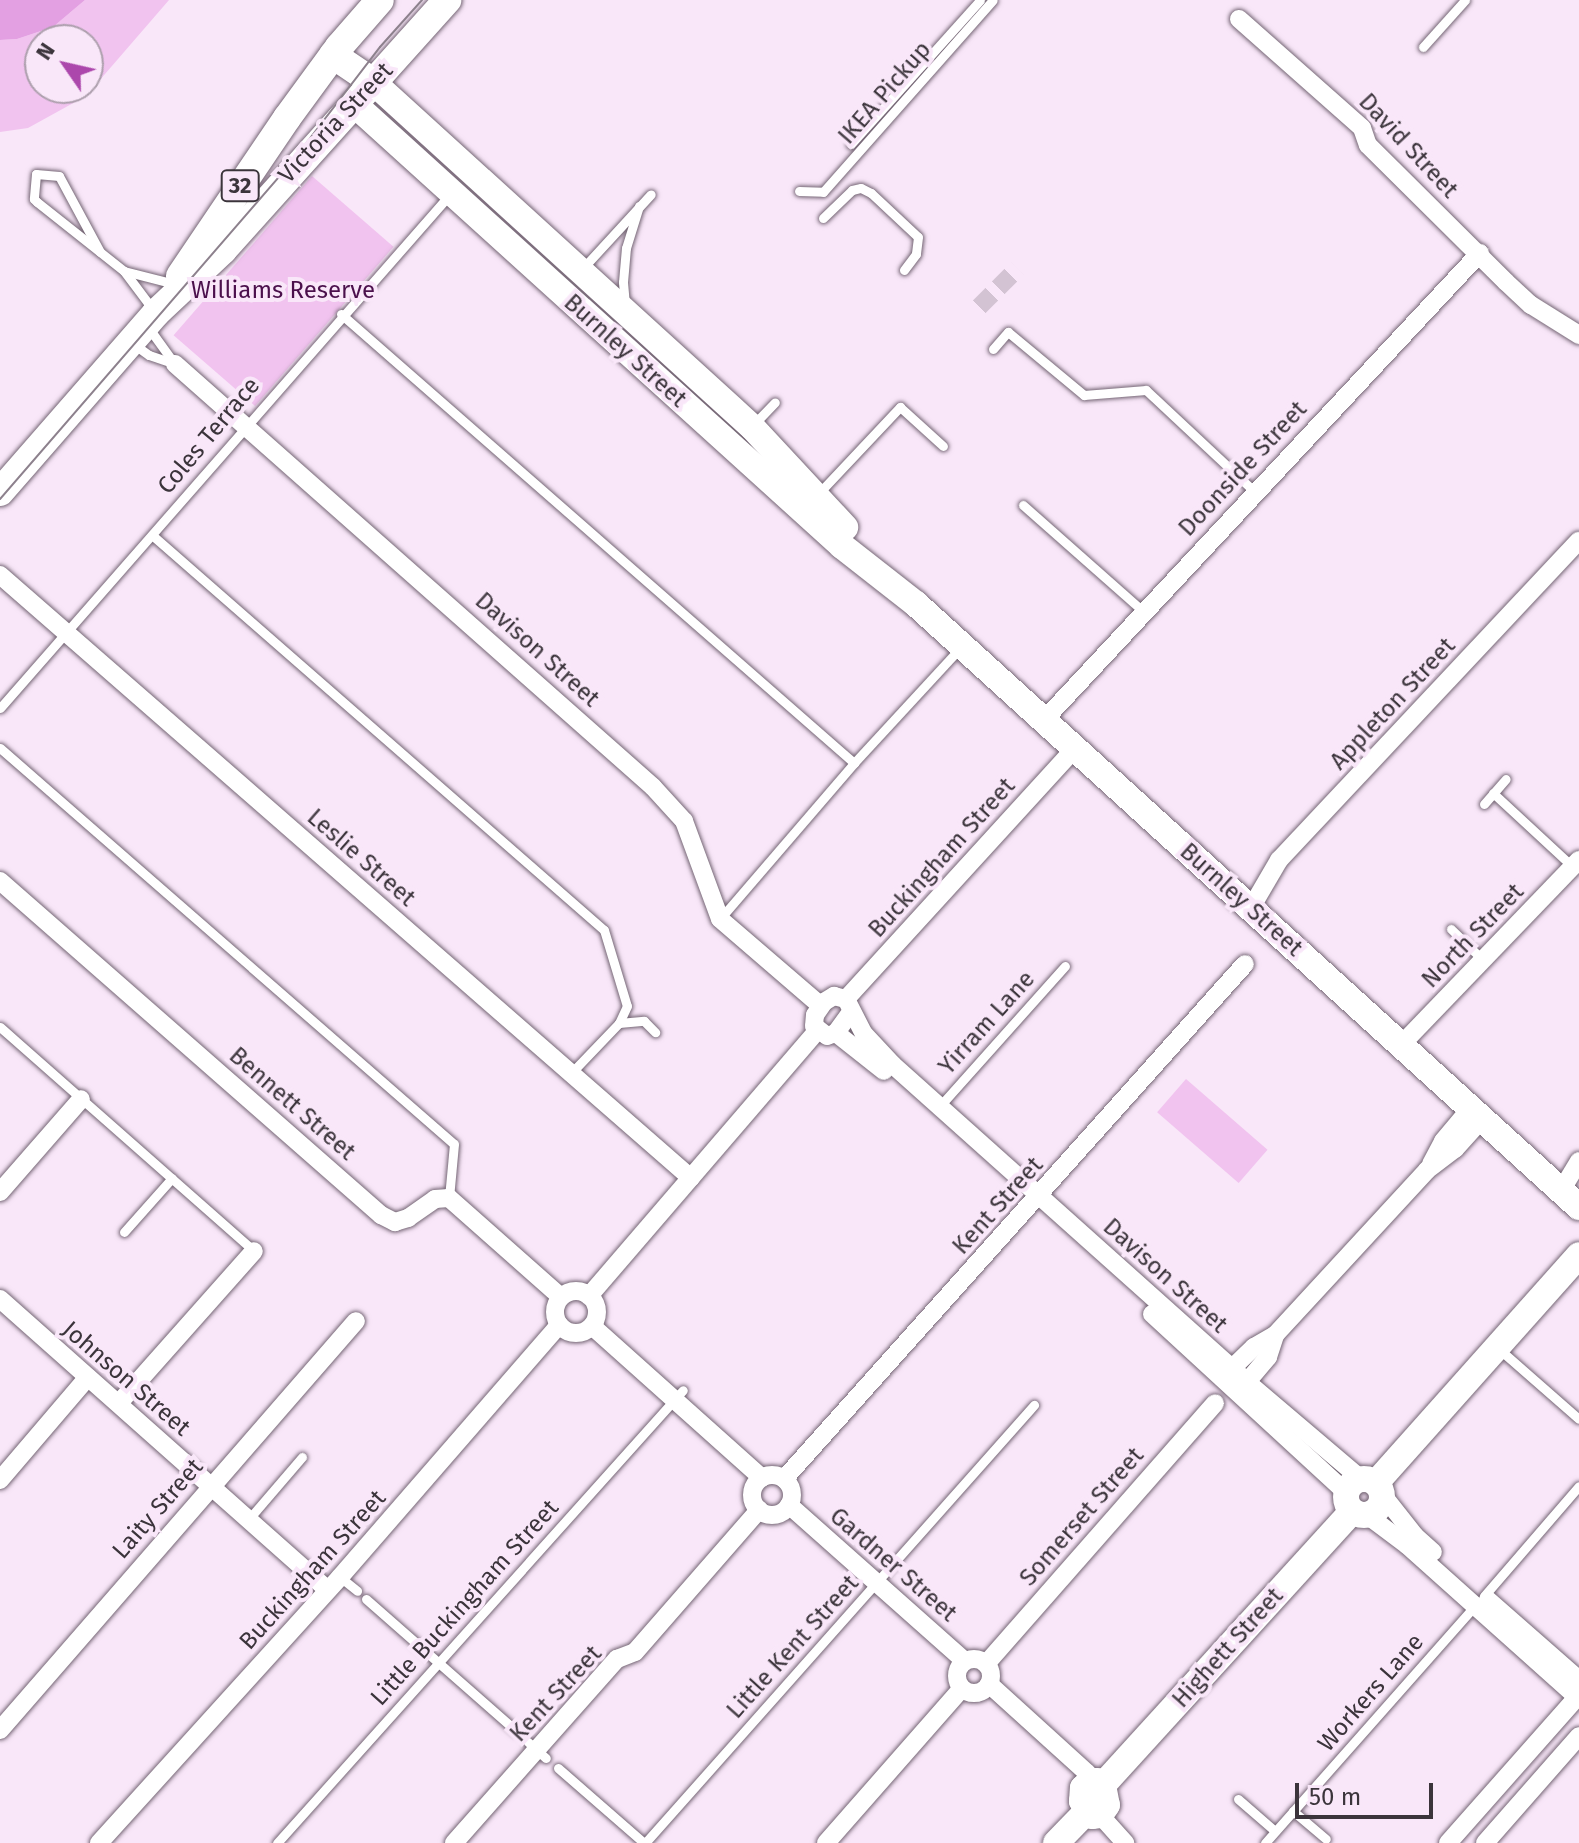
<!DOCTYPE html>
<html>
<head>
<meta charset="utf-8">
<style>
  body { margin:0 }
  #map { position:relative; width:1579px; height:1843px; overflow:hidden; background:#f9e7f9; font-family:"Fira Sans",sans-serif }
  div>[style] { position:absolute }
  .green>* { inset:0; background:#f1c3ef; transform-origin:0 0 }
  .water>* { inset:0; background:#e3a0e2 }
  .street-tunnel>* { height:18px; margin-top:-9px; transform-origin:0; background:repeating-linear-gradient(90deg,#d3c3d3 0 18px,transparent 0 27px) }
  .roads { filter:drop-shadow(0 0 2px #746574) drop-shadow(0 0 2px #746574) }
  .lane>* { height:9px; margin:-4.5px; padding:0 4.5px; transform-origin:4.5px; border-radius:4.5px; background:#fff }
  .street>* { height:18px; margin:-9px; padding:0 9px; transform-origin:9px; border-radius:9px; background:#fff }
  .street>.ring { margin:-9px; padding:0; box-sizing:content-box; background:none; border:18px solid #fff; border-radius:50% }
  .secondary>* { height:26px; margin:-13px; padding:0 13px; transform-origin:13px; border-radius:13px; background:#fff }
  .secondary>.ring { margin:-13px; padding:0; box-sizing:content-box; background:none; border:26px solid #fff; border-radius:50% }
  .primary>* { height:28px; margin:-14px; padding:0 14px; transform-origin:14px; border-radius:14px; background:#fff }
  .tram>* { height:2px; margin:-1px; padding:0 1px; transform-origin:1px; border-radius:1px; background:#8d818d }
  span { translate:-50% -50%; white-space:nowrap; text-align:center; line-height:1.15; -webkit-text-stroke:8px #f9e7f9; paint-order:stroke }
  .shield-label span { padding:2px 6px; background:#f9e7f9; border:2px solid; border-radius:6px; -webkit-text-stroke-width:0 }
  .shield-label { font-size:22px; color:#3b343b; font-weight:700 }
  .street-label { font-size:24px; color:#3b343b }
  .park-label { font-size:24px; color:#4b104c }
  .north { position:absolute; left:24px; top:24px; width:80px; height:80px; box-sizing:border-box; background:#f9e7f9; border:2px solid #ad9fad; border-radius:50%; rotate:304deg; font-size:22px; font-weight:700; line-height:32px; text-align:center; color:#3b343b }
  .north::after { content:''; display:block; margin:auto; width:28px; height:36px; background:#ac47ac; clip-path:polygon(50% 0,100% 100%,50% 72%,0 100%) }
  .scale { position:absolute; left:1295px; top:1783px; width:138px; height:36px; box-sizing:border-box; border:4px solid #3b343b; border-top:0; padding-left:10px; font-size:24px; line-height:28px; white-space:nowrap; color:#3b343b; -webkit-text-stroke:6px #f9e7f9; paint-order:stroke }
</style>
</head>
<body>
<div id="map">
  <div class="green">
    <div style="clip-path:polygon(evenodd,85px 0,169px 0,86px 96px,28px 128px,0 132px,0 40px,17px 39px,53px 27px,85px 0,40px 40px,88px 40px,88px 88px,40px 88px,40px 40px)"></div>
    <div style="left:312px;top:176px;width:108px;height:211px;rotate:41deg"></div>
    <div style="left:1186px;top:1079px;width:108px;height:44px;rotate:41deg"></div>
  </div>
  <div class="water">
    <div style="clip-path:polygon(0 0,85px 0,53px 27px,17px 39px,0 40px)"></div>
  </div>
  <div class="street-tunnel">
    <div style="left:979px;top:307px;width:54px;rotate:-45deg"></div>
  </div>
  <div class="roads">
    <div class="lane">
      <div style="left:1423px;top:47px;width:63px;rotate:-48.2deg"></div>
      <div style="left:851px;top:144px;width:193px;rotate:-48.1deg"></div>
      <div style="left:799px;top:191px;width:24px;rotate:2deg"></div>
      <div style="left:823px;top:192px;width:256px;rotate:-48.5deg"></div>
      <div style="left:823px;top:218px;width:40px;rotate:-44deg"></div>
      <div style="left:852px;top:190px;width:9px;rotate:-13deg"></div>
      <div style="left:861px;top:188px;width:11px;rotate:27deg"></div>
      <div style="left:871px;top:193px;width:64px;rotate:43.1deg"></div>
      <div style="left:918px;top:237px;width:17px;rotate:97deg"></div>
      <div style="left:916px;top:254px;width:20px;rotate:127deg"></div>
      <div style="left:100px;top:252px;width:86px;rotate:-118.3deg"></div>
      <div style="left:59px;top:176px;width:23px;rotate:-175deg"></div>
      <div style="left:36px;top:174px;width:25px;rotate:95deg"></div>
      <div style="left:34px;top:199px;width:4px;rotate:45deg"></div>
      <div style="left:37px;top:202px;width:111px;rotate:38.4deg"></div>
      <div style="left:124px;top:271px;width:50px;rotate:53.1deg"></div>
      <div style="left:583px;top:268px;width:100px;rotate:-47.4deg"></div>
      <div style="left:124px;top:271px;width:53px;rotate:14.3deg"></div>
      <div style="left:625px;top:305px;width:23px;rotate:-95deg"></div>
      <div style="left:623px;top:282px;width:34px;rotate:-85deg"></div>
      <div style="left:626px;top:248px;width:44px;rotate:-72.8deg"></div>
      <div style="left:341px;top:314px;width:682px;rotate:41.19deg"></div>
      <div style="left:854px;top:763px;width:206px;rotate:130.7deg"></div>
      <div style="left:148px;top:327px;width:44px;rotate:54.2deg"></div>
      <div style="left:135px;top:345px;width:17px;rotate:36deg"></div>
      <div style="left:149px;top:355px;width:28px;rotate:19deg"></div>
      <div style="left:993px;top:349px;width:23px;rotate:-49deg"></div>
      <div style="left:1008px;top:332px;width:99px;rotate:39.7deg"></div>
      <div style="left:1084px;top:395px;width:62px;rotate:-4.6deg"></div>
      <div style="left:1146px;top:390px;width:148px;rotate:43.1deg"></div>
      <div style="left:754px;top:424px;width:30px;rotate:-46deg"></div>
      <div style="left:818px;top:494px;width:120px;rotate:-46.7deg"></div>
      <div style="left:900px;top:407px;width:58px;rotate:42.2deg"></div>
      <div style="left:1023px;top:505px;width:160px;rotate:41.5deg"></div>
      <div style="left:152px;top:535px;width:600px;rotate:41.15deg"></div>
      <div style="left:604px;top:930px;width:79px;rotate:73.2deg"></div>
      <div style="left:627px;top:1006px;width:19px;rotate:115deg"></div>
      <div style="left:619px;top:1023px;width:69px;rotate:133.8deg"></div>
      <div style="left:0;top:708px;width:685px;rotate:-48.79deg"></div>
      <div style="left:0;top:748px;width:602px;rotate:41.1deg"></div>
      <div style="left:454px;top:1144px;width:54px;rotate:95.3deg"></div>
      <div style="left:854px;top:763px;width:156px;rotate:-47.3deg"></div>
      <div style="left:1493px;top:793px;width:109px;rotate:42.8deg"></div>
      <div style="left:1484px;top:804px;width:33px;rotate:-49deg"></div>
      <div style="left:1451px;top:929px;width:45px;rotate:44.1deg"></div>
      <div style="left:619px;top:1023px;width:25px;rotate:-5deg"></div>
      <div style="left:644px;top:1021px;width:16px;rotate:45deg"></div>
      <div style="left:0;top:1027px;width:339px;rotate:41.4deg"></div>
      <div style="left:939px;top:1107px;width:189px;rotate:-48.2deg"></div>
      <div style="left:124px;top:1232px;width:72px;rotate:-48.4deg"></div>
      <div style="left:1499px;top:1349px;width:106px;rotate:41.2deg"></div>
      <div style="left:248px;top:1520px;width:83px;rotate:-49.4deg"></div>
      <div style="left:340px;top:1577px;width:22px;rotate:39deg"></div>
      <div style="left:1484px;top:1596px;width:145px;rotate:-49.2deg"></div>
      <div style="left:366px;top:1599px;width:200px;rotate:41.3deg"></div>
      <div style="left:528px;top:1742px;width:24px;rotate:42deg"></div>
      <div style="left:558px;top:1768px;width:114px;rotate:41.1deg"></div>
      <div style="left:1238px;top:1799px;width:49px;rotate:40.9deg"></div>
      <div style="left:1293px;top:1811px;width:43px;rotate:40.3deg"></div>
      <div style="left:277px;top:1843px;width:608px;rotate:-48.13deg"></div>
      <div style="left:645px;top:1843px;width:586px;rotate:-48.39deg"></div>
      <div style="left:1265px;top:1843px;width:317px;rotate:-48.5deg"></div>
    </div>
    <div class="street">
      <div style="left:1239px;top:19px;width:164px;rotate:41.5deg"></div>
      <div style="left:1362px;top:128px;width:18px;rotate:71deg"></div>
      <div style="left:1368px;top:145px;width:194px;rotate:44.8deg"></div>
      <div style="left:1506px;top:282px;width:34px;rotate:43deg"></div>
      <div style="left:1531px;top:305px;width:57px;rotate:32deg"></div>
      <div style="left:175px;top:364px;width:638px;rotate:41.51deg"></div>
      <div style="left:653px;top:787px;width:46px;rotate:47.6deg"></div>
      <div style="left:684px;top:821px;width:104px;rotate:69.8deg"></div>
      <div style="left:720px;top:919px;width:132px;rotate:40.7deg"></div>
      <div style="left:0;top:575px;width:917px;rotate:41.11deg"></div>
      <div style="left:1044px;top:720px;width:639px;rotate:-46.97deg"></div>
      <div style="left:0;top:881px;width:507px;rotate:41.24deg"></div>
      <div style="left:381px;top:1215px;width:16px;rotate:27deg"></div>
      <div style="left:395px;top:1222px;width:14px;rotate:-17deg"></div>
      <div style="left:408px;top:1218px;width:33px;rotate:-35deg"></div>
      <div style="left:435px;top:1199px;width:14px;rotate:-4deg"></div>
      <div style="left:449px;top:1198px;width:149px;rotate:41.5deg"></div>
      <div style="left:1251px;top:908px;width:56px;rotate:-59.7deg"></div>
      <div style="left:1279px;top:860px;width:438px;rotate:-46.8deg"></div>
      <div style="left:846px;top:999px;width:338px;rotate:-47.6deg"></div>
      <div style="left:851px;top:1012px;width:26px;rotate:126deg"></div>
      <div style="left:836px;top:1033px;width:9px;rotate:162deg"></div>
      <div style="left:827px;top:1036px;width:16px;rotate:-142deg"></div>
      <div style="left:814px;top:1026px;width:11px;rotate:-85deg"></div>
      <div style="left:815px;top:1015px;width:16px;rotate:-55deg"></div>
      <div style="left:824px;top:1002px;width:12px;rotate:-31deg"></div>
      <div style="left:834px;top:996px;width:12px;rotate:14deg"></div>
      <div style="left:846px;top:999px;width:39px;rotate:63deg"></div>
      <div style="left:864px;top:1034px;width:42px;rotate:46.9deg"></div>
      <div style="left:893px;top:1065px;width:475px;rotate:41.8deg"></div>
      <div style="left:1247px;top:1382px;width:150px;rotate:40.4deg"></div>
      <div style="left:836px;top:1033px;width:61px;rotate:38.4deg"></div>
      <div style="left:1401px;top:1045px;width:257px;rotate:-46.1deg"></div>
      <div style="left:1431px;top:1164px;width:26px;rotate:-62deg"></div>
      <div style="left:1443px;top:1141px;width:42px;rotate:-49.8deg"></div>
      <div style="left:1561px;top:1191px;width:35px;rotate:-59deg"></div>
      <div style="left:0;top:1192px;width:123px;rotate:-48.9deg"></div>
      <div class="ring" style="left:555px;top:1291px;width:24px;height:24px"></div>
      <div style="left:589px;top:1296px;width:350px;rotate:-49.3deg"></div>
      <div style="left:0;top:1299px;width:438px;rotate:41.6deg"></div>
      <div style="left:1152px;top:1314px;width:265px;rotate:42.6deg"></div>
      <div style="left:592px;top:1326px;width:228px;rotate:41.8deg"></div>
      <div style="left:1224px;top:1376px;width:42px;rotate:-44deg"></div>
      <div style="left:1254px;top:1347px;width:24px;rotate:-30deg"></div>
      <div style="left:1275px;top:1335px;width:224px;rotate:-47.3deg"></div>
      <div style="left:1427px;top:1170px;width:35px;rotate:-37deg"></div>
      <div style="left:1455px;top:1149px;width:40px;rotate:-48deg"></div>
      <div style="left:1241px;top:1389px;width:42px;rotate:-49.8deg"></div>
      <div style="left:1268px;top:1357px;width:23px;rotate:-72deg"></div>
      <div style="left:119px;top:1403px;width:203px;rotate:-48.4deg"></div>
      <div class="ring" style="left:752px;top:1475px;width:22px;height:22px"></div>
      <div style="left:784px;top:1479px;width:691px;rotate:-48.17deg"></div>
      <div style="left:0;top:1480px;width:135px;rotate:-49.5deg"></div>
      <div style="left:1382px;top:1494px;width:53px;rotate:51.8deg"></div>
      <div style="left:1415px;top:1536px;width:24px;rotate:42deg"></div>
      <div style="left:789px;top:1505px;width:235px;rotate:41.6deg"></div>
      <div style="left:1367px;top:1515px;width:50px;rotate:36.9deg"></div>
      <div style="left:1407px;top:1545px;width:231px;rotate:41.8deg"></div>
      <div style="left:1488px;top:1600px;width:121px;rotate:41.3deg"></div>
      <div class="ring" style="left:957px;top:1659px;width:16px;height:16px"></div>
      <div style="left:986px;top:1664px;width:347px;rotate:-48.7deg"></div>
      <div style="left:989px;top:1684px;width:132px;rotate:42.2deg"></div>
      <div style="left:1087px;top:1773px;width:9px;rotate:77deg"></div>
      <div style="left:0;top:1730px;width:542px;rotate:-48.96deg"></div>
      <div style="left:1100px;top:1815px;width:38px;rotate:48deg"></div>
      <div style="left:99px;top:1843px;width:359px;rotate:-47.8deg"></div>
      <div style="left:340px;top:1577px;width:334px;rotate:-49deg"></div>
      <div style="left:454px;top:1843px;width:246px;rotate:-48.5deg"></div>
      <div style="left:617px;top:1659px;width:19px;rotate:-21deg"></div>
      <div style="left:635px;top:1652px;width:189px;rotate:-48.9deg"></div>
      <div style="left:826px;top:1843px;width:206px;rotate:-48.7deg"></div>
      <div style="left:1448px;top:1843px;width:198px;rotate:-48.5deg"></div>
      <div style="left:1485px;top:1843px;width:142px;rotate:-48.7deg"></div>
    </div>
    <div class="secondary">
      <div style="left:373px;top:82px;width:513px;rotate:42.31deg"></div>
      <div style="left:752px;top:427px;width:137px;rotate:47.1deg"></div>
      <div style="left:353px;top:103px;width:660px;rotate:42.17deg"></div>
      <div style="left:842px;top:546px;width:94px;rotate:38.1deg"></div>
      <div style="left:916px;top:604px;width:896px;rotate:42.29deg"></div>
      <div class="ring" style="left:1346px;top:1479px;width:10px;height:10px"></div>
      <div style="left:1376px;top:1483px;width:305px;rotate:-48.3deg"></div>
      <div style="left:1097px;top:1781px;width:7px;rotate:34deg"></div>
      <div style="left:1103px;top:1785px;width:20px;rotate:79deg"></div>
      <div style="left:1107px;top:1805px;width:12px;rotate:125deg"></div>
      <div style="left:1100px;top:1815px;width:8px;rotate:173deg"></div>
      <div style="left:1092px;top:1816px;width:18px;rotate:-124deg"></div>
      <div style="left:1082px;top:1801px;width:13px;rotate:-86deg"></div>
      <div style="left:1083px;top:1788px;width:8px;rotate:-45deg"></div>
      <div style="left:1089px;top:1782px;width:8px;rotate:-7deg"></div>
      <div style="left:1103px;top:1785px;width:370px;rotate:-47.7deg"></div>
      <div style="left:1056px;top:1843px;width:45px;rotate:-45.9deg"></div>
    </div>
    <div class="primary">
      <div style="left:333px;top:55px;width:48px;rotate:34deg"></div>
      <div style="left:180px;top:276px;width:191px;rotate:-55.9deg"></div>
      <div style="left:287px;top:118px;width:88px;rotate:-53.8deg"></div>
      <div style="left:339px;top:47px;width:62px;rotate:-48.9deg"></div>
      <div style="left:0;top:492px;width:237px;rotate:-48.9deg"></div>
      <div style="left:156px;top:313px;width:92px;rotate:-43.2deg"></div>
      <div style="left:223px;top:250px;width:336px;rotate:-48.1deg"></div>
    </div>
  </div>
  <div class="tram">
    <div style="left:0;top:499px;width:444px;rotate:-49.1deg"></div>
    <div style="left:291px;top:163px;width:146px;rotate:-52.5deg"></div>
    <div style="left:380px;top:47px;width:63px;rotate:-48.2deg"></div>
  </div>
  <div class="shield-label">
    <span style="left:240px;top:186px">32</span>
  </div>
  <div class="street-label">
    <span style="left:885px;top:93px;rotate:-49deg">IKEA Pickup</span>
    <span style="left:336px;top:123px;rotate:-47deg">Victoria Street</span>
    <span style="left:1408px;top:146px;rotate:47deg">David Street</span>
    <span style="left:625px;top:351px;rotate:42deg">Burnley Street</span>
    <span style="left:209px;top:436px;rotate:-50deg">Coles Terrace</span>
    <span style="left:1243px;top:469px;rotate:-47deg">Doonside Street</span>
    <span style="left:537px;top:650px;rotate:42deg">Davison Street</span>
    <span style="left:1393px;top:704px;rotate:-47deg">Appleton Street</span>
    <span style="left:361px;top:858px;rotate:41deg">Leslie Street</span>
    <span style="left:942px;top:858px;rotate:-48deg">Buckingham Street</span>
    <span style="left:1241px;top:900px;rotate:42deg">Burnley Street</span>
    <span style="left:1473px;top:936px;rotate:-46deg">North Street</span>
    <span style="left:987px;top:1023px;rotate:-48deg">Yirram Lane</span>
    <span style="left:292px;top:1104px;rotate:41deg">Bennett Street</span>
    <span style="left:998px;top:1206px;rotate:-48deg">Kent Street</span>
    <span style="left:1165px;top:1276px;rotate:42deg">Davison Street</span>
    <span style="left:126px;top:1379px;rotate:41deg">Johnson Street</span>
    <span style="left:158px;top:1509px;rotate:-49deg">Laity Street</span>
    <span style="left:1082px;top:1517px;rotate:-49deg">Somerset Street</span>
    <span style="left:893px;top:1565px;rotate:41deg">Gardner Street</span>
    <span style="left:313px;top:1570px;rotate:-48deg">Buckingham Street</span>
    <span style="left:465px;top:1603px;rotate:-48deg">Little Buckingham Street</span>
    <span style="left:793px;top:1647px;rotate:-48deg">Little Kent Street</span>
    <span style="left:1228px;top:1648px;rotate:-48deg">Highett Street</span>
    <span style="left:1371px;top:1693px;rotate:-49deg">Workers Lane</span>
    <span style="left:556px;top:1694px;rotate:-47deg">Kent Street</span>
  </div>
  <div class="park-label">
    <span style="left:283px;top:291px">Williams Reserve</span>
  </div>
  <div class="north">N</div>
  <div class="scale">50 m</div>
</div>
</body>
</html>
